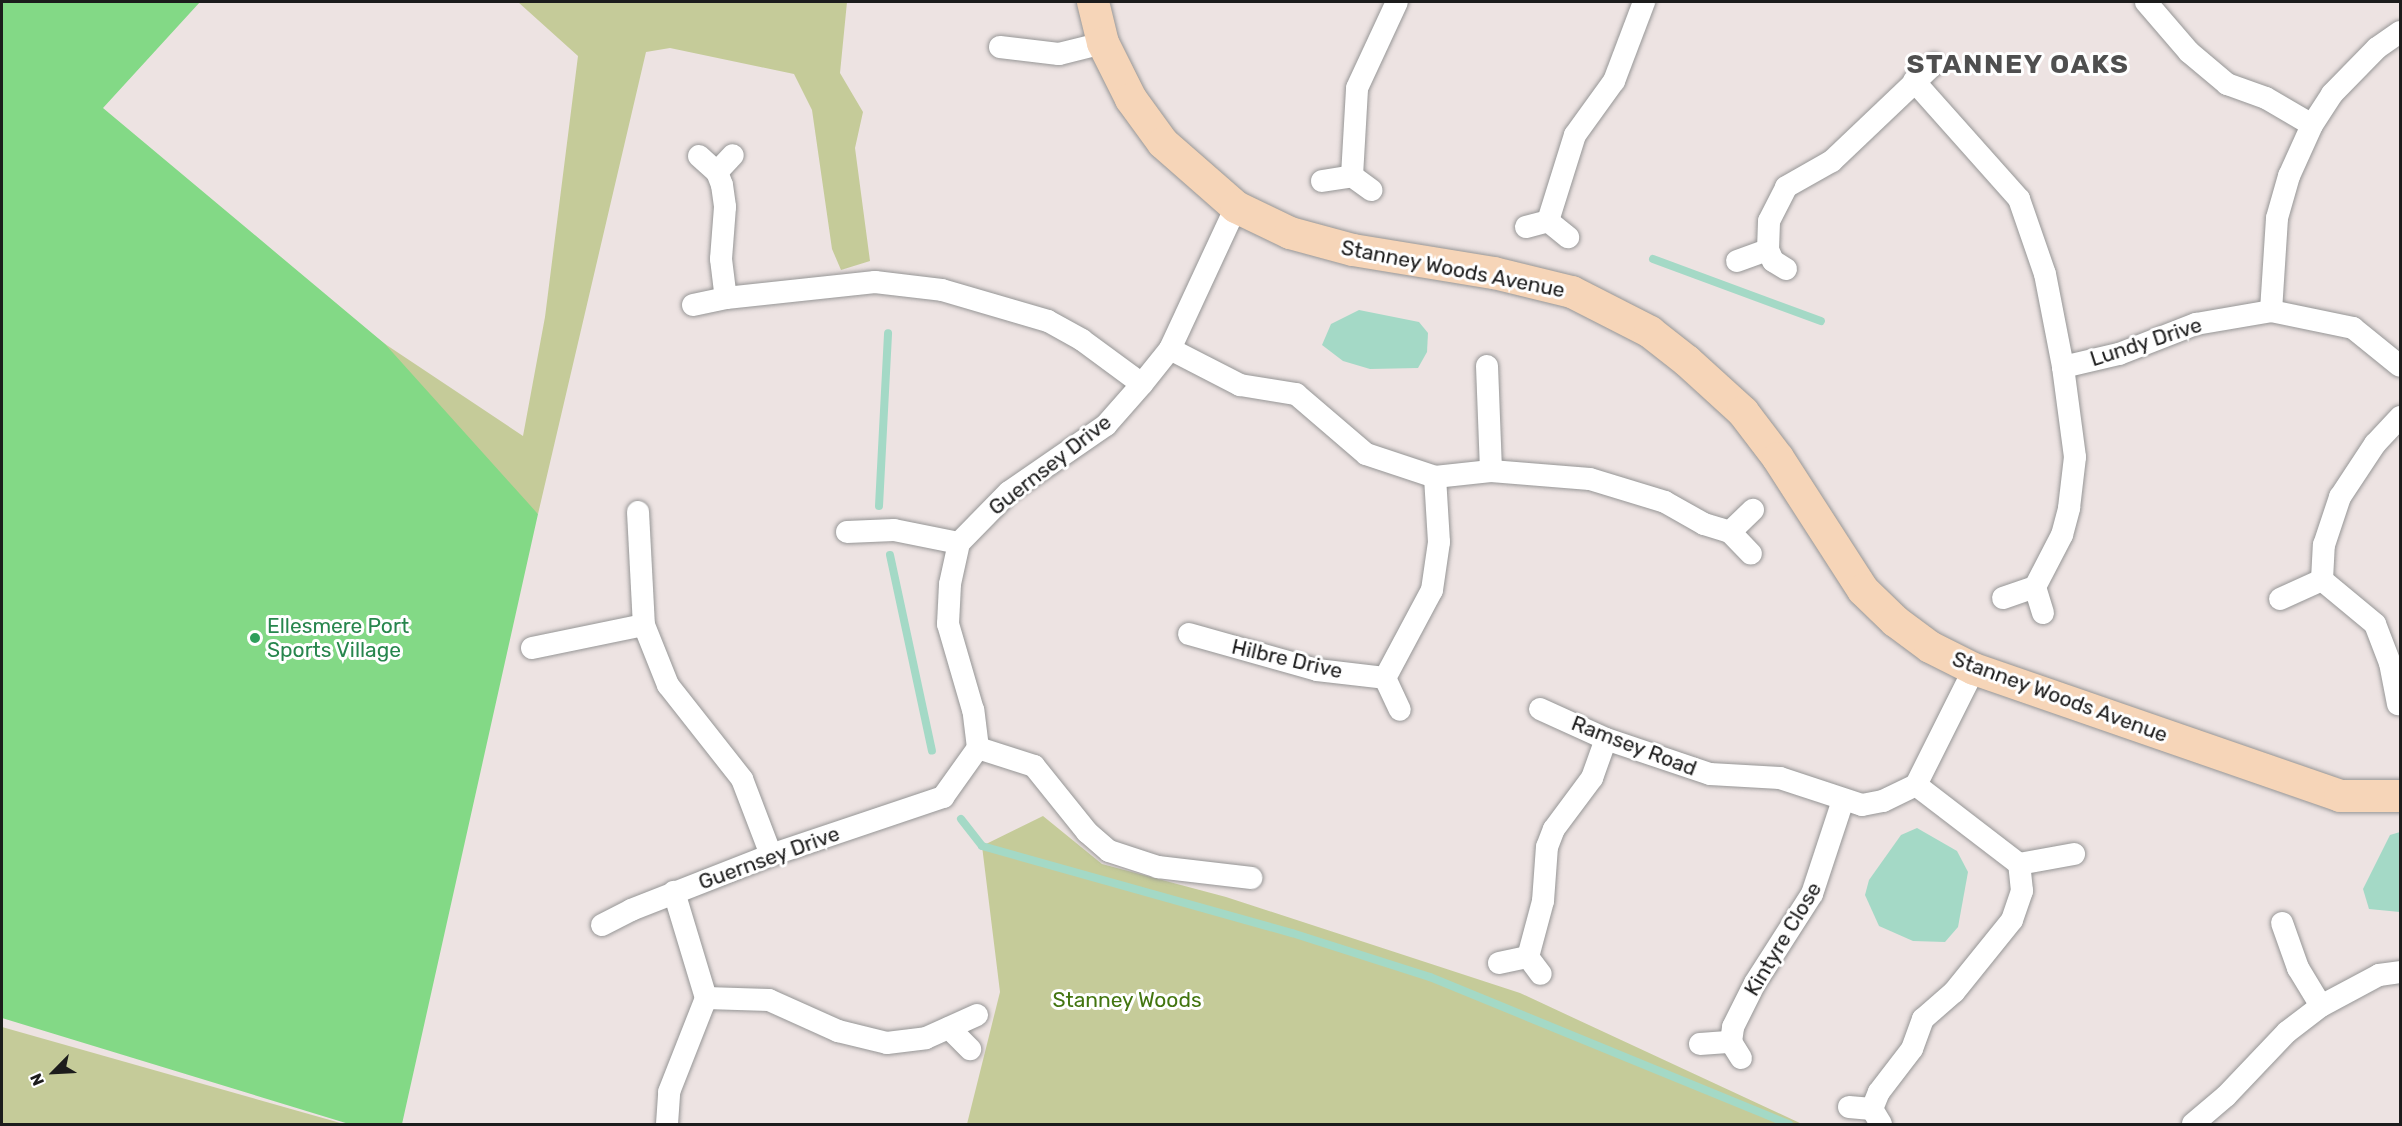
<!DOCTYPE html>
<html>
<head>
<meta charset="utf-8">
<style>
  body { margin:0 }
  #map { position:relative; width:2402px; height:1126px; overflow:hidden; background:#ede3e2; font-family:Rubik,sans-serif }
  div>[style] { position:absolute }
  .forest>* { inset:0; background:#c5cb99 }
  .pitch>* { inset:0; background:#83d986 }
  .water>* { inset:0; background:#a4d9c6 }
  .stream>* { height:8px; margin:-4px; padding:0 4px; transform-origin:4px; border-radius:4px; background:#a4d9c6 }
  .roads { filter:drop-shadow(0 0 2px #969696) drop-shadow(0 0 2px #969696) }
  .street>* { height:22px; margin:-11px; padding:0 11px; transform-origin:11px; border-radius:11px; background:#fff }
  .secondary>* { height:32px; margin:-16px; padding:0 16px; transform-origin:16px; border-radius:16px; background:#f6d5b8 }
  .dots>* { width:16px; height:16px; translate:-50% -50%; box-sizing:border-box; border:3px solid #fff; border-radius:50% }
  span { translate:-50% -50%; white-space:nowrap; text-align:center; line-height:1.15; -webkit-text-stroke:6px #fff; paint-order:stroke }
  .street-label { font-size:21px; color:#1c1c1c }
  .leisure-label { font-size:21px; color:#27864d }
  .left { translate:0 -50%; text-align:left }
  .park-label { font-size:21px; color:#437510 }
  .district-label { font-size:27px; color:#4f4f4f; font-weight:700; letter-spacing:1.5px }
  .frame { position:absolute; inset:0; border:3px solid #1c1c1c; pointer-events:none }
  .north { position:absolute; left:24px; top:1042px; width:60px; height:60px; -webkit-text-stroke:4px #fff; paint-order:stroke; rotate:246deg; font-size:16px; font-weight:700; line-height:24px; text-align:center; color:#1c1c1c }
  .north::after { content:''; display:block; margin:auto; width:21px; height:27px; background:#1c1c1c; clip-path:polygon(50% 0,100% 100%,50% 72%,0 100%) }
</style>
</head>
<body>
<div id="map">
  <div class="forest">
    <div style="clip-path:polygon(518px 2px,847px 2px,840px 73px,863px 112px,855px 148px,870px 261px,841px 270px,832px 249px,812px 110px,794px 74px,670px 48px,646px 52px,538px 514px,113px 134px,385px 344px,523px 436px,545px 317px,578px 56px)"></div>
    <div style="clip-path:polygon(1043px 816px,1102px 864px,1226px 897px,1520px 993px,1802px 1124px,967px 1124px,1000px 992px,982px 846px)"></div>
    <div style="clip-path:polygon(2px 1027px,344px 1124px,2px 1124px)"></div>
  </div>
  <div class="pitch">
    <div style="clip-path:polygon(2px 2px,200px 2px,103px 108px,385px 344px,538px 514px,402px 1124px,349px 1124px,2px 1018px)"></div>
  </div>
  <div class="water">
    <div style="clip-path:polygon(1359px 310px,1419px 322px,1428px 333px,1427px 352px,1418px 368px,1370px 369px,1343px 361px,1322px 345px,1331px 324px)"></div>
    <div style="clip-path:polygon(1917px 828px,1957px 851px,1968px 872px,1958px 927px,1945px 942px,1913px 941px,1879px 926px,1865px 895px,1869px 880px,1901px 835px)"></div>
    <div style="clip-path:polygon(2400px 832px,2400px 912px,2369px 909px,2363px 889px,2390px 835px)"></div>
  </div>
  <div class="stream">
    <div style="left:1653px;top:259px;width:179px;rotate:20.3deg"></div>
    <div style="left:879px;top:506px;width:173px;rotate:-87deg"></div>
    <div style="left:890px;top:555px;width:200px;rotate:77.9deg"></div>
    <div style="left:961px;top:819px;width:34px;rotate:52deg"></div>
    <div style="left:982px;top:846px;width:322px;rotate:15.7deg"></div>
    <div style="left:1292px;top:933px;width:145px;rotate:17.7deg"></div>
    <div style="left:1430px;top:977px;width:388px;rotate:22.3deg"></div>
  </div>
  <div class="roads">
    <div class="street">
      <div style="left:2146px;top:2px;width:66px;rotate:49.3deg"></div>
      <div style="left:2189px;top:52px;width:50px;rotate:40.1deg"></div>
      <div style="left:2227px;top:84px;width:41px;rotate:19.7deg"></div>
      <div style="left:2266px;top:98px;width:53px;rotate:30.4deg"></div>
      <div style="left:1000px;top:47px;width:59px;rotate:6.8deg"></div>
      <div style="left:1059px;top:54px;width:45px;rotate:-14deg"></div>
      <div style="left:1914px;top:81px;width:158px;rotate:48.3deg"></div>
      <div style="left:2019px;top:199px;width:79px;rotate:70.9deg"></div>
      <div style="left:2045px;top:274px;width:95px;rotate:79deg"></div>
      <div style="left:2063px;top:367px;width:57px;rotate:-13.1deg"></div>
      <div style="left:2119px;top:354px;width:83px;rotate:-21.3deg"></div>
      <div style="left:2196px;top:324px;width:76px;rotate:-9.8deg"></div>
      <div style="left:2271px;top:311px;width:84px;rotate:11.7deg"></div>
      <div style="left:2353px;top:328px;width:60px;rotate:39deg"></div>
      <div style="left:699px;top:156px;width:24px;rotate:42deg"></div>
      <div style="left:717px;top:172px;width:14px;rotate:69deg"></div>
      <div style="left:722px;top:185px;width:22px;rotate:82deg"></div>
      <div style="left:725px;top:207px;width:52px;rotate:94.4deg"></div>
      <div style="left:721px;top:259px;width:39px;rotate:83deg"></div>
      <div style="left:717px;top:172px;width:23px;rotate:-47deg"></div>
      <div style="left:1352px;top:176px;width:24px;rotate:36deg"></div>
      <div style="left:1322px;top:181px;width:30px;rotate:-9deg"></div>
      <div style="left:1352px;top:176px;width:88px;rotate:-86.7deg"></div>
      <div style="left:1357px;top:88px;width:95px;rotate:-65.1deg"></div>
      <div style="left:1548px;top:221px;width:26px;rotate:39deg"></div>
      <div style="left:1526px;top:227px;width:23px;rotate:-15deg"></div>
      <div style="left:1548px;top:221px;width:90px;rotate:-72.6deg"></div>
      <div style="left:1575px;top:135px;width:67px;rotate:-54.2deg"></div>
      <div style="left:1614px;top:81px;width:85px;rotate:-69.2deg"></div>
      <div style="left:1737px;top:261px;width:33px;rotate:-20deg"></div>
      <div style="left:1786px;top:269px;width:15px;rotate:-148deg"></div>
      <div style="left:1773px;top:261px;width:12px;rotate:-114deg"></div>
      <div style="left:1768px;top:250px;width:29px;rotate:-88deg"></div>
      <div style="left:1769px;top:221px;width:38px;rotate:-63deg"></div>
      <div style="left:1786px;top:187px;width:53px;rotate:-29.5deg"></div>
      <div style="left:1832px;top:161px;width:141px;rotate:-43.6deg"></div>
      <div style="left:693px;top:305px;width:34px;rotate:-12deg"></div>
      <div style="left:726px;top:298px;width:150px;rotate:-6.1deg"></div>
      <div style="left:875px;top:282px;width:67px;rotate:6.8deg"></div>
      <div style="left:942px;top:290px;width:110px;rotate:16.3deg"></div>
      <div style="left:1048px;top:321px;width:39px;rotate:29deg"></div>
      <div style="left:1082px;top:340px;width:74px;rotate:36.3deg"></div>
      <div style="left:2271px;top:311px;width:93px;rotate:-86.3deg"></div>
      <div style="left:2277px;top:218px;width:44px;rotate:-74.1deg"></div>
      <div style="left:2289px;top:176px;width:56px;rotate:-65.7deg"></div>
      <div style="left:2312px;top:125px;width:37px;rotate:-57deg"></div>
      <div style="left:2332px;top:94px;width:64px;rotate:-45.6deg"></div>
      <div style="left:2377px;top:48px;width:28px;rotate:-35deg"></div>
      <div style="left:1170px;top:349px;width:79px;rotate:27.2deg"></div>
      <div style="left:1240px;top:385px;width:57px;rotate:9.1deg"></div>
      <div style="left:1296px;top:394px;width:92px;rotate:40.6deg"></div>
      <div style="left:1366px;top:454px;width:73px;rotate:18.4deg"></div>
      <div style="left:1435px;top:477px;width:65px;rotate:86.5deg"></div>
      <div style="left:1439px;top:542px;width:49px;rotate:98.3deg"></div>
      <div style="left:1432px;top:590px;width:100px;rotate:118.1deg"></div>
      <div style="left:1385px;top:678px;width:35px;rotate:65deg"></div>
      <div style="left:1487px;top:366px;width:105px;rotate:87.8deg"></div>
      <div style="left:1435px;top:477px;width:56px;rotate:-6.1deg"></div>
      <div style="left:1491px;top:471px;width:99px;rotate:4.6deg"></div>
      <div style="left:1590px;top:479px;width:78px;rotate:17deg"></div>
      <div style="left:1665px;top:502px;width:45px;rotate:29.4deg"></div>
      <div style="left:1704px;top:524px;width:27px;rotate:17deg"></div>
      <div style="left:1730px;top:532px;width:30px;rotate:46deg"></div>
      <div style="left:638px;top:512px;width:113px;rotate:87deg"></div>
      <div style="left:847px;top:532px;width:47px;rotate:-2.4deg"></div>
      <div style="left:894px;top:530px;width:66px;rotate:11.3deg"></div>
      <div style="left:1730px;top:532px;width:32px;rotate:-44deg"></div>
      <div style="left:2322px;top:580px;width:69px;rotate:39.7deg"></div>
      <div style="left:2375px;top:624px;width:42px;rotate:69deg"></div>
      <div style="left:2390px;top:663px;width:42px;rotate:79deg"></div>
      <div style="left:2003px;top:598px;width:34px;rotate:-19deg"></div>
      <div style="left:2280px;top:599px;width:46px;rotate:-24.3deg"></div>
      <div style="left:2322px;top:580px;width:35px;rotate:-87deg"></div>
      <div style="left:2324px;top:545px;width:51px;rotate:-71.6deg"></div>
      <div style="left:2340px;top:497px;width:64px;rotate:-56.6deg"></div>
      <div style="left:2375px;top:444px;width:37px;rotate:-47deg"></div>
      <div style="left:2043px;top:613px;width:27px;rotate:-107deg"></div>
      <div style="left:2035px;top:587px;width:59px;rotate:-62.6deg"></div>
      <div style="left:2062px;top:535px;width:28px;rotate:-75deg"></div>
      <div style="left:2069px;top:508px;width:51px;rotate:-83.3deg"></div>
      <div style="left:2075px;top:457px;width:91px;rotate:-97.6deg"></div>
      <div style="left:1189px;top:634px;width:133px;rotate:15.7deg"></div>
      <div style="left:1317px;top:670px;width:68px;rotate:6.7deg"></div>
      <div style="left:532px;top:648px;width:114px;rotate:-11.6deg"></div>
      <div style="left:644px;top:625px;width:65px;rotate:68.2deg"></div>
      <div style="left:668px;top:685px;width:120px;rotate:51.8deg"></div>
      <div style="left:742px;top:779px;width:81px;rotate:69.1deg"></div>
      <div style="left:1540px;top:709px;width:72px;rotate:24.4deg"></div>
      <div style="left:1606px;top:739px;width:110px;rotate:18.6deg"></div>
      <div style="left:1710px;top:774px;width:70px;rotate:3.3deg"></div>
      <div style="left:1780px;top:778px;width:86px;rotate:18.2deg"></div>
      <div style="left:1862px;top:805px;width:21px;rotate:-11deg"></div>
      <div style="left:1883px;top:801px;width:37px;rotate:-26deg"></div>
      <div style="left:1916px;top:785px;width:130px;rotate:-63.4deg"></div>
      <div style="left:978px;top:748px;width:59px;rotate:17.8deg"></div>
      <div style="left:1034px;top:766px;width:85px;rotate:51.2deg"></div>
      <div style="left:1087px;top:832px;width:29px;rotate:41deg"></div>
      <div style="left:1109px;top:851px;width:52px;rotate:18.1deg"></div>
      <div style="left:1158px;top:867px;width:94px;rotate:6.7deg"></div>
      <div style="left:1916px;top:785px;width:130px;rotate:37.5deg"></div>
      <div style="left:2019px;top:864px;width:56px;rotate:-10.3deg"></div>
      <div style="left:2282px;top:923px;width:48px;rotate:70.4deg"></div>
      <div style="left:2298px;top:968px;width:44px;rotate:58.8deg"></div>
      <div style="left:602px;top:925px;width:33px;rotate:-27deg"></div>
      <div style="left:631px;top:910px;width:150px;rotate:-21.4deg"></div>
      <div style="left:771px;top:855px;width:182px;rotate:-18.6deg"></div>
      <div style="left:943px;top:797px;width:60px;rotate:-54.5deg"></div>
      <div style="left:978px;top:748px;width:38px;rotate:-97deg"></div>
      <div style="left:973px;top:710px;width:90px;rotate:-106.2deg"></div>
      <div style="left:948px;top:624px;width:40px;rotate:-87.1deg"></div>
      <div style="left:950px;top:584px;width:42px;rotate:-77.6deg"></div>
      <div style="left:959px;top:543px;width:71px;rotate:-45.6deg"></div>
      <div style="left:1009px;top:492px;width:118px;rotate:-34.6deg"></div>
      <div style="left:1106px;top:425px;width:55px;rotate:-48.7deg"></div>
      <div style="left:1142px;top:384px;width:45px;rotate:-51.3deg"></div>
      <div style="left:1170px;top:349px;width:157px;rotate:-65.1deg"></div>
      <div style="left:1528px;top:957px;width:21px;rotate:53deg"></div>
      <div style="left:1499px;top:963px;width:30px;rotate:-12deg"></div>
      <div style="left:1528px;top:957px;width:58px;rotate:-75deg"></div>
      <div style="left:1543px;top:901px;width:54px;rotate:-85.8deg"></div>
      <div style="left:1547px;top:847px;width:19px;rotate:-69deg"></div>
      <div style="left:1554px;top:829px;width:64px;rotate:-53.3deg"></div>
      <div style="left:1592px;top:778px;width:41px;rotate:-70.3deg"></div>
      <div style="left:706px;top:998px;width:63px;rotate:1.8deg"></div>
      <div style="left:769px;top:1000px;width:76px;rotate:24.2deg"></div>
      <div style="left:838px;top:1031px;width:50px;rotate:13.8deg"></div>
      <div style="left:887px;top:1043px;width:39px;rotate:-7deg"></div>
      <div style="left:926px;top:1038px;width:56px;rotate:-24.3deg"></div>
      <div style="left:949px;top:1028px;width:30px;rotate:45deg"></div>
      <div style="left:1700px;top:1044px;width:31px;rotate:-4deg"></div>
      <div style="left:1741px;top:1058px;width:19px;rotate:-122deg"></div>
      <div style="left:1731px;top:1042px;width:15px;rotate:-82deg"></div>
      <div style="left:1733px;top:1027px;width:49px;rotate:-63.4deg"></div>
      <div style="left:1755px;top:983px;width:106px;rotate:-57.4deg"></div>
      <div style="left:1812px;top:894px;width:99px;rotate:-71.7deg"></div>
      <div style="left:1849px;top:1107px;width:23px;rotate:5deg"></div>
      <div style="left:667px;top:1124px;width:32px;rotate:-86deg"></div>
      <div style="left:669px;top:1092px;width:101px;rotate:-68.5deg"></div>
      <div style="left:706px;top:998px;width:111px;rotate:-106.8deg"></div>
      <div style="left:1881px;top:1124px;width:17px;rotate:-121deg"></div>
      <div style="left:1872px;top:1109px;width:18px;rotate:-68deg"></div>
      <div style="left:1879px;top:1092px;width:54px;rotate:-52.5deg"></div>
      <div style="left:1912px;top:1049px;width:32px;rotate:-70deg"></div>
      <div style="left:1923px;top:1019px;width:41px;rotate:-41.1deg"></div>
      <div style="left:1954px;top:992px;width:92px;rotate:-51.1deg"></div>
      <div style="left:2012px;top:920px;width:31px;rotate:-71deg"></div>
      <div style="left:2022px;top:891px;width:27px;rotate:-96deg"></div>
      <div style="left:2193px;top:1124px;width:43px;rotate:-40.3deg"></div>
      <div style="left:2226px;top:1096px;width:88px;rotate:-46.4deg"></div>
      <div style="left:2287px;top:1032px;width:43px;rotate:-37.4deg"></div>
      <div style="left:2321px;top:1006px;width:66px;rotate:-28.1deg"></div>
      <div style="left:2379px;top:975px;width:21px;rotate:-8deg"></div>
    </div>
    <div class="secondary">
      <div style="left:1093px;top:2px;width:42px;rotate:76.3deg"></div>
      <div style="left:1103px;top:43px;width:63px;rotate:63.4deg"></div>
      <div style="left:1131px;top:99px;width:54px;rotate:54deg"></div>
      <div style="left:1163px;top:143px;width:97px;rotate:41.2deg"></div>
      <div style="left:1236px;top:207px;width:60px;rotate:25.7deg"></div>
      <div style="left:1290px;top:233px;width:65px;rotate:15.1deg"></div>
      <div style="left:1353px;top:250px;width:143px;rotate:9.3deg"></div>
      <div style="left:1494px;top:273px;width:80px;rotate:13.7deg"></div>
      <div style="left:1572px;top:292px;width:88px;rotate:27.1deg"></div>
      <div style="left:1650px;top:332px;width:47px;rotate:38.1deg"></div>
      <div style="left:1687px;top:361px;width:76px;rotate:42.3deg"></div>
      <div style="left:1743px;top:412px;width:58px;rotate:52.7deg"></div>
      <div style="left:1778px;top:458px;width:157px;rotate:57.2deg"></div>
      <div style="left:1863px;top:590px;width:45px;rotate:44.1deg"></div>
      <div style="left:1895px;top:621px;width:44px;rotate:36.6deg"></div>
      <div style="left:1930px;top:647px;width:49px;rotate:26.6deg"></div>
      <div style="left:1974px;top:669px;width:387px;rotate:19.1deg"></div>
      <div style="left:2340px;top:796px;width:60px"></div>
    </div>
  </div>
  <div class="dots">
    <div style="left:255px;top:638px;background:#2e9e5b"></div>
  </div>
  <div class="street-label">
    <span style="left:1453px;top:269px;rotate:11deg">Stanney Woods Avenue</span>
    <span style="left:2146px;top:342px;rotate:-18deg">Lundy Drive</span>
    <span style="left:1050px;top:465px;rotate:-38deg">Guernsey Drive</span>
    <span style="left:1287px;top:659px;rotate:13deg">Hilbre Drive</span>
    <span style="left:2060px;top:697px;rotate:20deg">Stanney Woods Avenue</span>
    <span style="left:1634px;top:746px;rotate:21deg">Ramsey Road</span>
    <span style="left:769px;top:858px;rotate:-20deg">Guernsey Drive</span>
    <span style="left:1783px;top:939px;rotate:-59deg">Kintyre Close</span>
  </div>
  <div class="leisure-label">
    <span class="left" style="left:267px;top:638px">Ellesmere Port<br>Sports Village</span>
  </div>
  <div class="park-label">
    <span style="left:1127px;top:1000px">Stanney Woods</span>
  </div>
  <div class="district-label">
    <span style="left:2018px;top:65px">STANNEY OAKS</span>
  </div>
  <div class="frame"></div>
  <div class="north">N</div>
</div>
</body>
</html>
